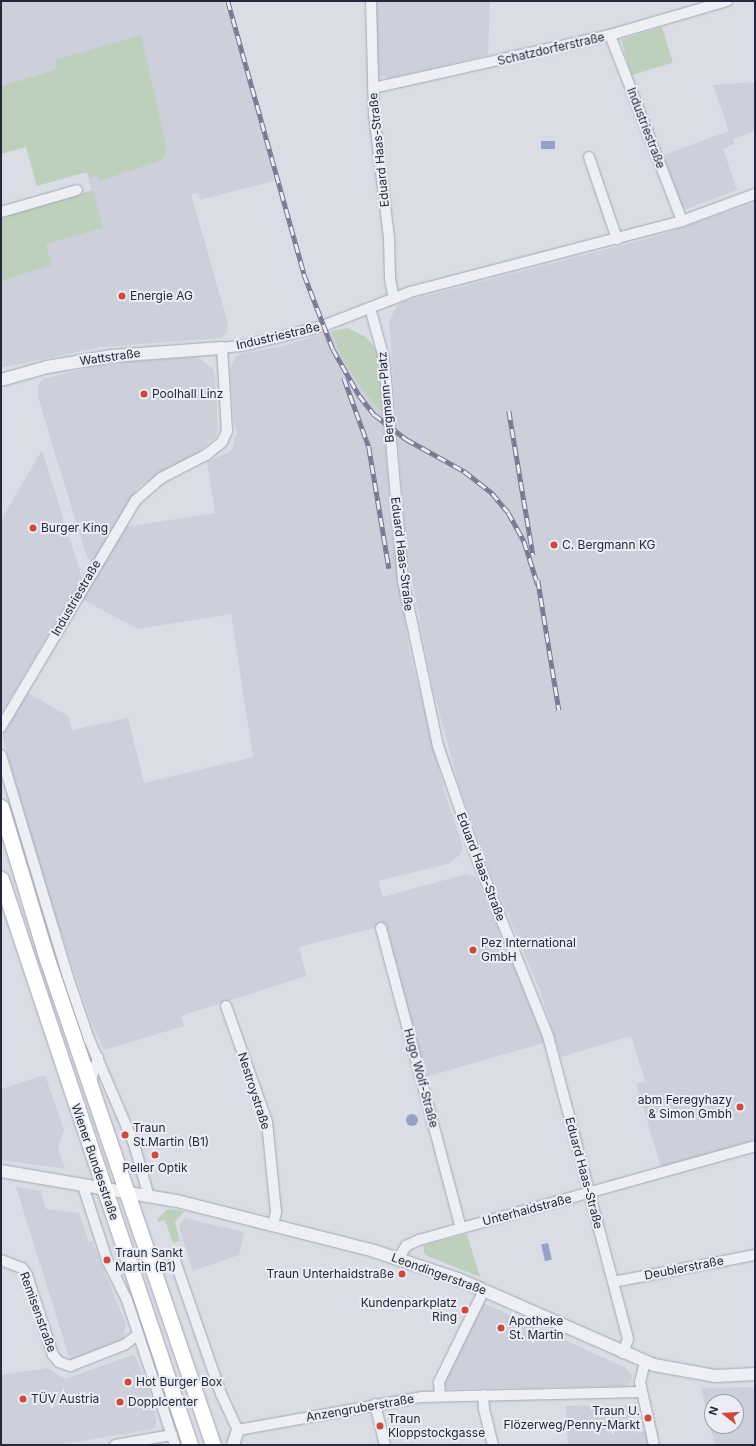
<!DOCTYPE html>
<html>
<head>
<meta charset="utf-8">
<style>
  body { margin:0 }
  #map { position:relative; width:756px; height:1446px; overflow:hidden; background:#dbdde6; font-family:Inter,sans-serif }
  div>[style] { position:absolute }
  .built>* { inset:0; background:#cdcfdb }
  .green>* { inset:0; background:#bdd0bc; transform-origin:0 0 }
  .water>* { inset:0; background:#96a1c7; transform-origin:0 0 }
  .round { border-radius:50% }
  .roads { filter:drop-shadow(0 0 1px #a4a7b3) drop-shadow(0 0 1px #a4a7b3) }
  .minor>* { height:10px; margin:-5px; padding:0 5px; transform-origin:5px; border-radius:5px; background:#eeeff4 }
  .tertiary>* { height:12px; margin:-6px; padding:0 6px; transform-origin:6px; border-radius:6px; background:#eeeff4 }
  .primary>* { height:15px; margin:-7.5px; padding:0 7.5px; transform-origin:7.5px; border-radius:7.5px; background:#fff }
  .rail>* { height:4.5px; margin-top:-2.25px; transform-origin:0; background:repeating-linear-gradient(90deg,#ebecf4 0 9px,#75788f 0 18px); box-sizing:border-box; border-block:1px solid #75788f }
  .dots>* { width:11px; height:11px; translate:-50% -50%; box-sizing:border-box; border:2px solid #ebecf4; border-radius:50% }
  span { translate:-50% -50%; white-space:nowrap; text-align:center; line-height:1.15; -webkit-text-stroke:4px #ebecf4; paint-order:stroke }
  .street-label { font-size:12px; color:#25283c }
  .poi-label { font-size:12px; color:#25283c }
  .left { translate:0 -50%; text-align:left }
  .right { translate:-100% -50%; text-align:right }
  .frame { position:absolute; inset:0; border:2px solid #25283c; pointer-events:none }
  .north { position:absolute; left:704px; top:1394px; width:40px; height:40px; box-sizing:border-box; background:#ebecf4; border:1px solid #9c9eaa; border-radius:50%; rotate:287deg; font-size:11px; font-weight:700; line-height:16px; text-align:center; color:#25283c }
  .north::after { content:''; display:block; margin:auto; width:14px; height:18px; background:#cd4b3e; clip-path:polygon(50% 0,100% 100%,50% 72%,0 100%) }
</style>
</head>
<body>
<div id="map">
  <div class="built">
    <div style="clip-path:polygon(1px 1px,223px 1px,243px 57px,275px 181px,200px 200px,198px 193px,191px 194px,228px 324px,227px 332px,222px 338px,101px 347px,1px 368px,1px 281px,51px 265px,46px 244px,103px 228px,57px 69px,1px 86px)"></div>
    <div style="clip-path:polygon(376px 1px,490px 1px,488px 55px,389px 78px,377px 75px)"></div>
    <div style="clip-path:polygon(755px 82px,755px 131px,733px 139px,734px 144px,723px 149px,737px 190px,687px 209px,682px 206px,663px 155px,729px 131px,713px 85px)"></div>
    <div style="clip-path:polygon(755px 202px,755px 1140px,661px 1167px,636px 1084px,645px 1081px,631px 1036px,561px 1057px,539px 988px,488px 867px,458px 782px,433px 689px,407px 554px,389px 322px,396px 307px,402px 302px,658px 236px)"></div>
    <div style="clip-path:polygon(331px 331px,343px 360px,362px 390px,383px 414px,392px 533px,410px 653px,444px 790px,463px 847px,460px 855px,448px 864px,379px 881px,380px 888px,383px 897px,466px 874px,476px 877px,542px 1033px,543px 1043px,426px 1077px,386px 925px,299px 947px,306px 976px,181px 1016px,184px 1026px,104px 1050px,91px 1021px,49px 897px,2px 736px,28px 693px,68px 716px,72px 730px,128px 718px,144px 783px,253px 757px,231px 614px,138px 629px,82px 599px,125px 527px,215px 513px,207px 462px,231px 451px,237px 433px,234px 424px,230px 369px,235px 357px,240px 354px,283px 346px)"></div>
    <div style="clip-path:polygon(198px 357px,213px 369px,215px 375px,218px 426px,216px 436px,197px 454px,139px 486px,92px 563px,87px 557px,55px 454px,38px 396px,38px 385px,43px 379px,93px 367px,130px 361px)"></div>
    <div style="clip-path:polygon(42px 450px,82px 578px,1px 714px,1px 520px)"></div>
    <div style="clip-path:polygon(45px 1075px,64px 1130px,58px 1147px,65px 1169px,1px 1160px,1px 1089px)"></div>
    <div style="clip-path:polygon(16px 1187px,41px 1191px,46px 1209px,79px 1213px,89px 1242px,92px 1241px,126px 1324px,123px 1339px,70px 1360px)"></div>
    <div style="clip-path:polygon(184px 1218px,244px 1232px,239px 1255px,193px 1271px,179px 1227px)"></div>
    <div style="clip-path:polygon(483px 1303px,626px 1368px,632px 1375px,631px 1382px,625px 1386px,446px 1389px,443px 1382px)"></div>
    <div style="clip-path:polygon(132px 1355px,136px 1357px,155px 1408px,156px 1425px,153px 1429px,58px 1445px,1px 1445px,1px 1375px,48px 1368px,65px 1379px)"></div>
    <div style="clip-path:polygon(evenodd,755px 1387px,755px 1445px,715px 1445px,701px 1388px,755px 1387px,712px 1402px,736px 1402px,736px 1426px,712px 1426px,712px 1402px)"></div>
    <div style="clip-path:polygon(629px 1405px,635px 1433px,646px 1431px,650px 1445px,568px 1445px,566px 1406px)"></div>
  </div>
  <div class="green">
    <div style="left:662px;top:27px;width:37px;height:43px;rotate:73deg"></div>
    <div style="clip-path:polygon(141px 35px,166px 145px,165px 156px,159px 161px,99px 181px,97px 175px,89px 178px,87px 172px,37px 186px,26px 147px,1px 154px,1px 86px,57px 69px,55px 60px)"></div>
    <div style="clip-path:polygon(93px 190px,103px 228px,46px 244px,52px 265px,1px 281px,1px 217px)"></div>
    <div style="clip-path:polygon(347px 328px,366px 337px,374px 347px,378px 356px,383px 414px,362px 390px,343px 360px,331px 331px)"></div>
    <div style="clip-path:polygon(168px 1209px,185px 1211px,175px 1222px,180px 1241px,173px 1243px,165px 1220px,158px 1222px,157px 1219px)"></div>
    <div style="clip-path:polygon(467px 1234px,480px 1277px,427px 1256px,424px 1253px,424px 1246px,428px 1244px)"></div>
  </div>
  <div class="water">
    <div style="left:555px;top:141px;width:8px;height:14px;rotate:90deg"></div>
    <div class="round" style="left:406px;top:1114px;width:12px;height:12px"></div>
    <div style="left:548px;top:1243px;width:17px;height:7px;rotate:77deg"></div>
  </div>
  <div class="roads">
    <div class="minor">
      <div style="left:371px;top:1px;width:113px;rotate:88.5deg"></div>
      <div style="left:374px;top:114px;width:125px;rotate:83.1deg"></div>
      <div style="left:389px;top:238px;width:41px;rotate:88.6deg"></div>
      <div style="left:390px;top:279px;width:20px;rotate:79deg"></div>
      <div style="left:610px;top:35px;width:199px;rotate:68.8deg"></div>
      <div style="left:373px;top:88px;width:243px;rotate:-12.6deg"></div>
      <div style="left:610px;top:35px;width:122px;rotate:-16.2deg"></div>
      <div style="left:589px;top:157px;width:87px;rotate:71.1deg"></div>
      <div style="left:1px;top:212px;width:79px;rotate:-16.1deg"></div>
      <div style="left:370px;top:308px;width:52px;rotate:74.4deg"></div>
      <div style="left:384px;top:358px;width:223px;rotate:85.1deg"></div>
      <div style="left:403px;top:580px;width:170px;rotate:78.1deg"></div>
      <div style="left:438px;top:746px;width:122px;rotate:70.8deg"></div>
      <div style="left:478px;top:861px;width:188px;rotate:68.2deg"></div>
      <div style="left:548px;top:1036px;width:313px;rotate:75.2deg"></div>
      <div style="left:628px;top:1339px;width:15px;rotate:110deg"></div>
      <div style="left:1px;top:727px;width:264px;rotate:-59.3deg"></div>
      <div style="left:136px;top:500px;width:33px;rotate:-41deg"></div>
      <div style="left:161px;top:478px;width:51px;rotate:-27.1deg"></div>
      <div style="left:206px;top:455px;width:21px;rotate:-39deg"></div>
      <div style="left:222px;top:442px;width:12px;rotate:-66deg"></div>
      <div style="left:227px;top:431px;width:83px;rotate:-93.4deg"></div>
      <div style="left:222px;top:348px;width:25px;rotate:-7deg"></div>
      <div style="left:247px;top:345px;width:78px;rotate:-14deg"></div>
      <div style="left:323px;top:326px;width:93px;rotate:-21.3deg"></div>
      <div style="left:410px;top:292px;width:281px;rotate:-14.6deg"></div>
      <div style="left:682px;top:221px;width:78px;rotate:-20.3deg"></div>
      <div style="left:1px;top:755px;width:232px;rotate:73.2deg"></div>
      <div style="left:68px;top:977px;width:65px;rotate:71.3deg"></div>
      <div style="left:89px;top:1039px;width:114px;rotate:66.8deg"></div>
      <div style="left:134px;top:1144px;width:55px;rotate:74.2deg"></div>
      <div style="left:381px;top:928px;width:310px;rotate:75.1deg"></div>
      <div style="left:226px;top:1006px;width:123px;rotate:70.5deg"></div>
      <div style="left:267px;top:1122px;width:90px;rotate:84.3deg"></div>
      <div style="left:276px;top:1212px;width:13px;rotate:103deg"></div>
      <div style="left:90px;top:1084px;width:28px;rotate:-73deg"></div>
      <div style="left:83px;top:1186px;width:78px;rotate:72deg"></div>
      <div style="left:107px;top:1260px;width:45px;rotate:63.4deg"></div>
      <div style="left:127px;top:1300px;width:153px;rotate:71.7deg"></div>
      <div style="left:174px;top:1258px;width:144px;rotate:70.9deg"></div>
      <div style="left:221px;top:1394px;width:40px;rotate:65deg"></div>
      <div style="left:238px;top:1430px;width:187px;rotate:-10.2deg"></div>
      <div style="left:422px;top:1397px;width:219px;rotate:-1.3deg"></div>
      <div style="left:399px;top:1258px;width:14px;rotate:-60deg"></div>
      <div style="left:406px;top:1246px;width:14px;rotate:-25deg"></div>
      <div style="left:419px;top:1240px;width:349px;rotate:-15.6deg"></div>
      <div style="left:1px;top:1260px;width:22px;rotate:21deg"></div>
      <div style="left:22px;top:1268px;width:9px;rotate:54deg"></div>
      <div style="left:27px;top:1275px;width:84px;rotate:72deg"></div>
      <div style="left:53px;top:1355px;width:9px;rotate:49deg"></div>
      <div style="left:59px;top:1362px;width:12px;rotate:20deg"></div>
      <div style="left:70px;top:1366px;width:58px;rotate:-21.3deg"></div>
      <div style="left:124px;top:1345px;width:17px;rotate:-36deg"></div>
      <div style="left:613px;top:1282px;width:145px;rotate:-10.8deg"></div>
      <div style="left:645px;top:1362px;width:21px;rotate:104deg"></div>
      <div style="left:640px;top:1382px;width:65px;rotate:77.5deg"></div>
      <div style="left:483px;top:1395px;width:14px;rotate:86deg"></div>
      <div style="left:484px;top:1409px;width:37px;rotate:76deg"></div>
      <div style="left:440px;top:1396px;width:14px;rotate:-94deg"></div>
      <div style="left:439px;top:1382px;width:102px;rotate:-63.9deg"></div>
      <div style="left:375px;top:1404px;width:42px;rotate:76.3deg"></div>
      <div style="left:115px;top:1445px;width:58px;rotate:-10deg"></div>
    </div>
    <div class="tertiary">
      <div style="left:1px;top:380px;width:48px;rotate:-15.8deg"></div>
      <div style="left:47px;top:367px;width:66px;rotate:-9.6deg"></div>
      <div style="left:112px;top:356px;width:110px;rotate:-4.2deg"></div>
      <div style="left:1px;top:1171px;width:179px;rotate:9.7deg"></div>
      <div style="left:177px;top:1201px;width:203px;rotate:14.2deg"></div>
      <div style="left:374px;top:1251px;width:89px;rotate:18.4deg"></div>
      <div style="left:458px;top:1279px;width:214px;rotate:23.7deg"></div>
      <div style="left:654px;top:1365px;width:63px;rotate:10.1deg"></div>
      <div style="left:716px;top:1376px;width:39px;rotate:-3deg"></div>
      <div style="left:233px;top:1445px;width:16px;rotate:-72deg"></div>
    </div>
    <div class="primary">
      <div style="left:1px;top:807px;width:159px;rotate:73.2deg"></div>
      <div style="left:47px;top:959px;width:514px;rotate:71.14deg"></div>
      <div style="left:1px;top:879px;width:597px;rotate:71.53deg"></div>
    </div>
  </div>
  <div class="rail">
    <div style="left:228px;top:1px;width:283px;rotate:74.4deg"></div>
    <div style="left:304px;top:274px;width:80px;rotate:68.9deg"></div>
    <div style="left:333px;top:349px;width:53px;rotate:60.5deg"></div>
    <div style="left:359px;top:395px;width:24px;rotate:52deg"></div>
    <div style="left:374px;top:414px;width:41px;rotate:38deg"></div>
    <div style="left:406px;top:439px;width:66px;rotate:28.9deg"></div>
    <div style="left:464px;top:471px;width:36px;rotate:38deg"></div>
    <div style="left:492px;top:493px;width:25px;rotate:50deg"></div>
    <div style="left:508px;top:512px;width:33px;rotate:61deg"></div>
    <div style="left:524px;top:541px;width:46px;rotate:72.3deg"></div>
    <div style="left:344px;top:378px;width:73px;rotate:70.1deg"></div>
    <div style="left:369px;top:447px;width:123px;rotate:80.6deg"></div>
    <div style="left:509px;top:411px;width:146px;rotate:80.5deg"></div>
    <div style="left:538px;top:580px;width:132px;rotate:80.8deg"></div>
  </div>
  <div class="dots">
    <div style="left:122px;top:296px;background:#cd4b3e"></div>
    <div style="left:144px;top:394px;background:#cd4b3e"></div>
    <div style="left:33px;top:528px;background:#cd4b3e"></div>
    <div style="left:554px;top:545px;background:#cd4b3e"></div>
    <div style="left:473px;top:950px;background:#cd4b3e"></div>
    <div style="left:740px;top:1107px;background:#cd4b3e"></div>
    <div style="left:125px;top:1135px;background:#cd4b3e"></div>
    <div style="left:155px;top:1155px;background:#cd4b3e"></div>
    <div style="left:107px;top:1260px;background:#cd4b3e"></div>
    <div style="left:402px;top:1274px;background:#cd4b3e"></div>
    <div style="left:465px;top:1310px;background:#cd4b3e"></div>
    <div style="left:501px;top:1328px;background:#cd4b3e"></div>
    <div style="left:128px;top:1382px;background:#cd4b3e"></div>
    <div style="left:23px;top:1399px;background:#cd4b3e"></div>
    <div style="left:120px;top:1402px;background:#cd4b3e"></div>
    <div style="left:648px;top:1418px;background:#cd4b3e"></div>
    <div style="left:380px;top:1426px;background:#cd4b3e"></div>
  </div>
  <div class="street-label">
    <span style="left:551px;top:49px;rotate:-13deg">Schatzdorferstraße</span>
    <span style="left:646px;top:128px;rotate:69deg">Industriestraße</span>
    <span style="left:379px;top:150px;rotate:-96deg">Eduard Haas-Straße</span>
    <span style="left:278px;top:336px;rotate:-13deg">Industriestraße</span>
    <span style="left:110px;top:357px;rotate:-8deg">Wattstraße</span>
    <span style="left:386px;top:397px;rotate:-95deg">Bergmann-Platz</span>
    <span style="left:402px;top:554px;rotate:83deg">Eduard Haas-Straße</span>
    <span style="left:76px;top:598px;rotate:-60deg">Industriestraße</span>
    <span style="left:481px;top:867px;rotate:69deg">Eduard Haas-Straße</span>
    <span style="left:421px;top:1078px;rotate:75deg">Hugo Wolf-Straße</span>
    <span style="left:254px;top:1091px;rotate:72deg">Nestroystraße</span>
    <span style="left:95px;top:1162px;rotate:71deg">Wiener Bundesstraße</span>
    <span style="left:584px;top:1173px;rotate:75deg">Eduard Haas-Straße</span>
    <span style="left:527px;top:1210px;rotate:-15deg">Unterhaidstraße</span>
    <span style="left:684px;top:1268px;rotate:-11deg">Deublerstraße</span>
    <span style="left:439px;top:1274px;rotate:20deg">Leondingerstraße</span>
    <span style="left:38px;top:1312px;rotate:70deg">Remisenstraße</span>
    <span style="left:360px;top:1408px;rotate:-10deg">Anzengruberstraße</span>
  </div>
  <div class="poi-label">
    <span class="left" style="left:130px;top:296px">Energie AG</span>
    <span class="left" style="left:152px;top:394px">Poolhall Linz</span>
    <span class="left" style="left:41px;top:528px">Burger King</span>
    <span class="left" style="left:562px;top:545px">C. Bergmann KG</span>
    <span class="left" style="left:481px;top:950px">Pez International<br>GmbH</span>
    <span class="right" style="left:732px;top:1107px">abm Feregyhazy<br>&amp; Simon Gmbh</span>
    <span class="left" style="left:133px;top:1135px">Traun<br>St.Martin (B1)</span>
    <span style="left:155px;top:1168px">Peller Optik</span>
    <span class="left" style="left:115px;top:1260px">Traun Sankt<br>Martin (B1)</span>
    <span class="right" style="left:394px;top:1274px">Traun Unterhaidstraße</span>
    <span class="right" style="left:457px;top:1310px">Kundenparkplatz<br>Ring</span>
    <span class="left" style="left:509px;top:1328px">Apotheke<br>St. Martin</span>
    <span class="left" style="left:136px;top:1382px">Hot Burger Box</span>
    <span class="left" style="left:31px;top:1399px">TÜV Austria</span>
    <span class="left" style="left:128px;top:1402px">Dopplcenter</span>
    <span class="right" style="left:640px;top:1418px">Traun U.<br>Flözerweg/Penny-Markt</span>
    <span class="left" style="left:388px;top:1426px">Traun<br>Kloppstockgasse</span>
  </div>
  <div class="frame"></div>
  <div class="north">N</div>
</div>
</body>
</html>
